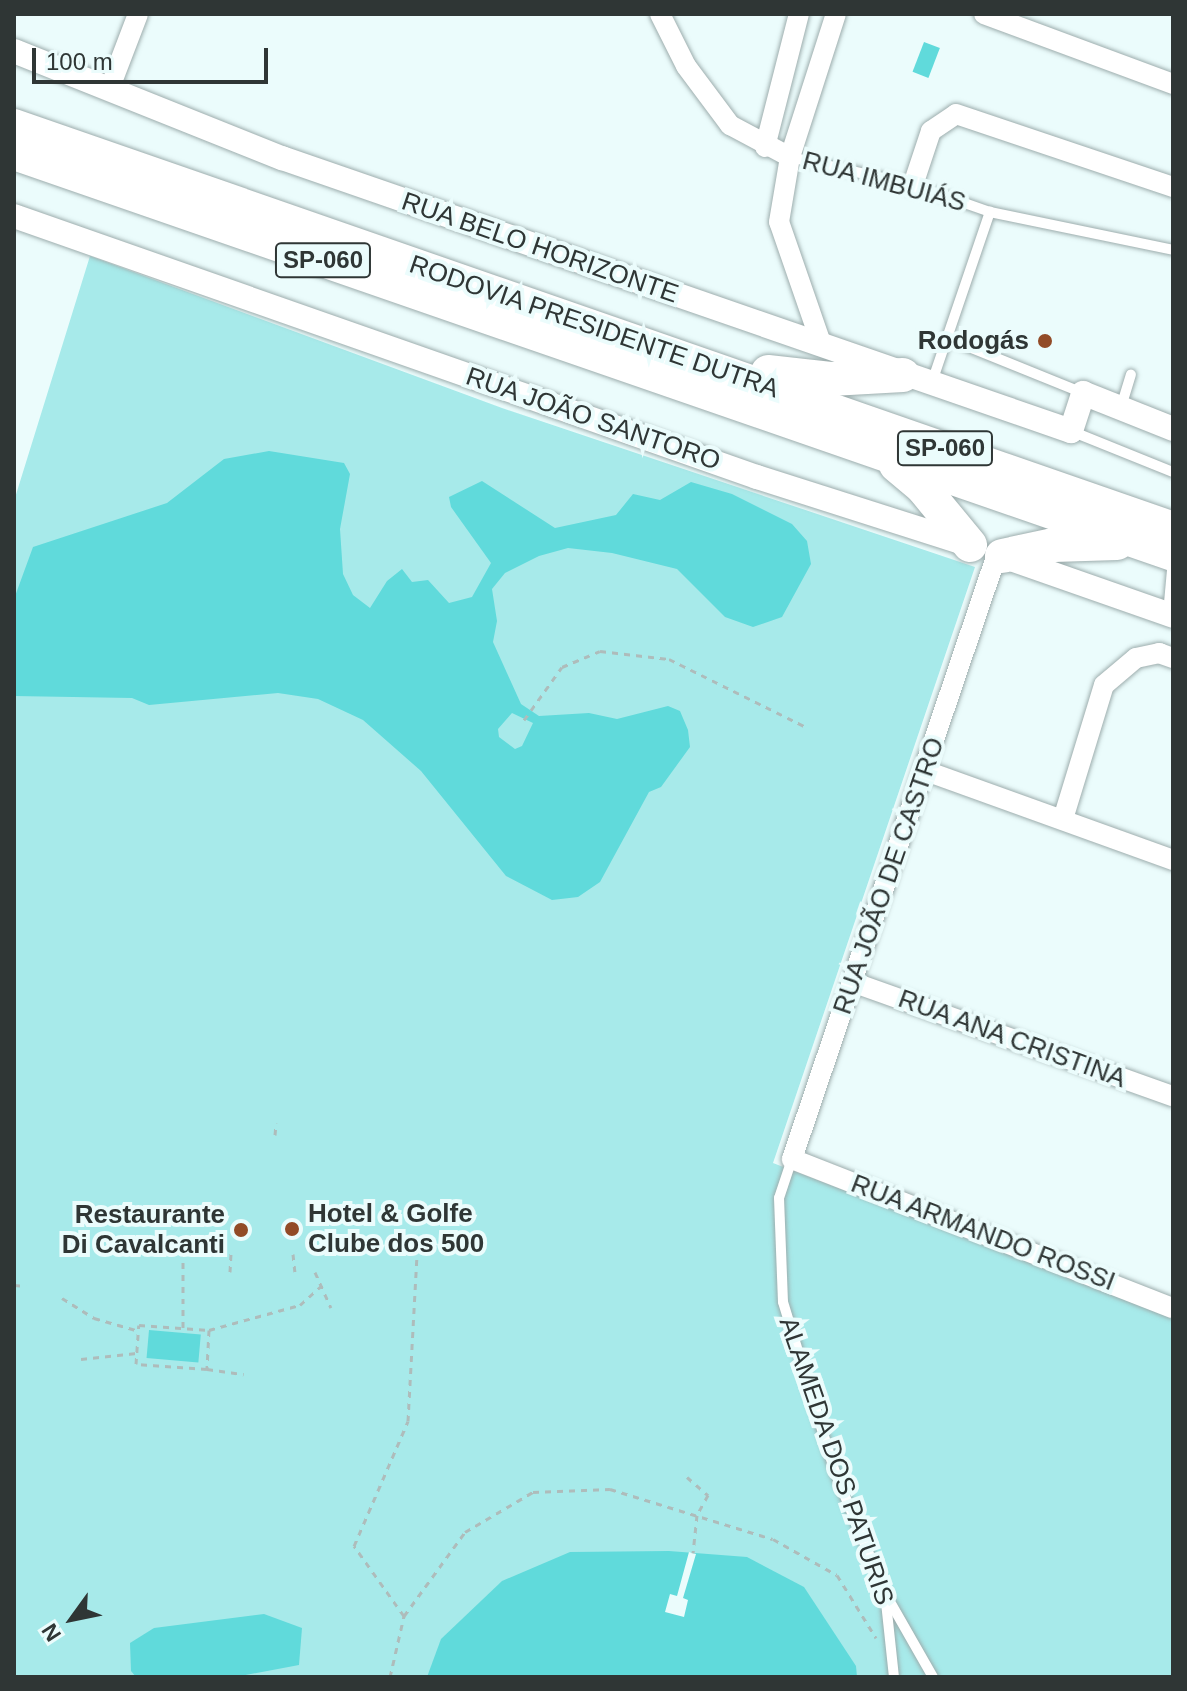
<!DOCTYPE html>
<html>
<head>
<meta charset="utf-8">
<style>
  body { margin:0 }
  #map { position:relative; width:1187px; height:1691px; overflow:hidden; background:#ebfcfc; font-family:Arial,sans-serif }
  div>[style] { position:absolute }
  .green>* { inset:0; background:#a7eaea }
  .water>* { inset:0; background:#60dadb; transform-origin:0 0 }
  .pier>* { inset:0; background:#ebfcfc }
  .path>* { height:3px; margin-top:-1.5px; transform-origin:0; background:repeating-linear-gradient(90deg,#aebcbb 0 6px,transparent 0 12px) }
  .roads { filter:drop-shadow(0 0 2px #9dadad) drop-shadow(0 0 2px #9dadad) }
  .service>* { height:10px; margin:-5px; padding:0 5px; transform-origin:5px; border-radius:5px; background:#fff }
  .minor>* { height:20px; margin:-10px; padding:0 10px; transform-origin:10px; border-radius:10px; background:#fff }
  .tertiary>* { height:24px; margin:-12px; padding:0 12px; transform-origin:12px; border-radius:12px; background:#fff }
  .motorway>* { height:34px; margin:-17px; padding:0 17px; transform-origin:17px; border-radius:17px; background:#fff }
  .dots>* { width:22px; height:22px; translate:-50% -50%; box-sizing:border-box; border:4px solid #ebfcfc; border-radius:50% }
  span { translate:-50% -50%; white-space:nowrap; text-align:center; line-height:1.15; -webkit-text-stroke:8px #ebfcfc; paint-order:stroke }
  .shield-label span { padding:2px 6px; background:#ebfcfc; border:2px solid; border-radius:6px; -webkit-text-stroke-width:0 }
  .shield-label { font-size:24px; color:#2f3635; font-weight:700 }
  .street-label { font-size:26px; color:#2f3635 }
  .poi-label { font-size:26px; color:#2f3635; font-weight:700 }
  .right { translate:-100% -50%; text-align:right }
  .left { translate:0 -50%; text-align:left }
  .frame { position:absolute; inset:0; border:16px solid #2f3635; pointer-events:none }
  .north { position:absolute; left:32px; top:1579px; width:80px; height:80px; -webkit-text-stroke:6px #ebfcfc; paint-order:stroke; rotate:237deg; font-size:22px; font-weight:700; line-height:32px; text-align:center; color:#2f3635 }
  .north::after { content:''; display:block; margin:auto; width:28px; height:36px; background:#2f3635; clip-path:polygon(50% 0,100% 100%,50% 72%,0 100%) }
  .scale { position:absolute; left:32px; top:48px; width:236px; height:36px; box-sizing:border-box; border:4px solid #2f3635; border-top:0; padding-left:10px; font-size:24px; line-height:28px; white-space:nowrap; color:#2f3635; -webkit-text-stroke:6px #ebfcfc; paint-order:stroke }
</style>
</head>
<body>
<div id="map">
  <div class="green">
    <div style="clip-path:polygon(90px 256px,502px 408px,975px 567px,773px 1163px,1173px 1317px,1173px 1677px,14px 1677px,14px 501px)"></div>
  </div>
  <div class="water">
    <div style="left:924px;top:42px;width:17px;height:32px;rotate:21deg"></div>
    <div style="clip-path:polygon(evenodd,269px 451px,344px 463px,350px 474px,340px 529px,343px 574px,353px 595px,370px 608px,387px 581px,402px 569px,412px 582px,428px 580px,449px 603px,472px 597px,491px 563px,451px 507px,449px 497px,482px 481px,555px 528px,616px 515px,633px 494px,660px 500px,691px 482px,732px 494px,792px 524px,807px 541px,811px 564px,782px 617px,753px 627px,725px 617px,677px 569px,612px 553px,568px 548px,539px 556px,505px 573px,492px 589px,497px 621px,493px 642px,521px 704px,539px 716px,589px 713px,617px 719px,668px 706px,680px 711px,688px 730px,690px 747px,661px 787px,649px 792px,600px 882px,578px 897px,552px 900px,506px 876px,421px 771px,363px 720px,318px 699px,278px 693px,149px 705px,132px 698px,14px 696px,14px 599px,33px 547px,167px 503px,224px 459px,269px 451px,512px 713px,533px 723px,522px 746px,515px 749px,499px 737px,498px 729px,512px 713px)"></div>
    <div style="left:149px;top:1330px;width:52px;height:28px;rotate:5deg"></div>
    <div style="clip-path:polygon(669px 1551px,747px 1557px,804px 1587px,856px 1666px,857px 1677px,427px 1677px,441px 1639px,502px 1581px,570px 1552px)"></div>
    <div style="clip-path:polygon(264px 1614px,302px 1628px,299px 1665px,235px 1677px,136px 1677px,131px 1671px,130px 1643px,154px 1628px)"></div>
  </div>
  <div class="pier">
    <div style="clip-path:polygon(689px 1552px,696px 1554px,683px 1598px,688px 1600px,684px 1617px,665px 1612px,670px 1594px,677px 1596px)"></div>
  </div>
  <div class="path">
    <div style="left:524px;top:720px;width:65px;rotate:-54.4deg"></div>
    <div style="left:562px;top:667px;width:41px;rotate:-22.8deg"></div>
    <div style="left:600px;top:651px;width:69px;rotate:6.6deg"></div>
    <div style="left:669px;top:659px;width:151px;rotate:26.4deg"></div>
    <div style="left:275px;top:1135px;width:12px;rotate:-85deg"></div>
    <div style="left:293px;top:1254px;width:18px;rotate:84deg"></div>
    <div style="left:230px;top:1272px;width:22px;rotate:-87deg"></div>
    <div style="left:315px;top:1272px;width:39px;rotate:66deg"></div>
    <div style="left:14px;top:1285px;width:12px;rotate:5deg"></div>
    <div style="left:62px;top:1298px;width:38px;rotate:32deg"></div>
    <div style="left:94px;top:1318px;width:47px;rotate:16.1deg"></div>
    <div style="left:183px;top:1328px;width:80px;rotate:-90deg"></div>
    <div style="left:209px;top:1330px;width:39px;rotate:93deg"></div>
    <div style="left:207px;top:1369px;width:71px;rotate:-176deg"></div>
    <div style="left:136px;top:1364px;width:39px;rotate:-86deg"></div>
    <div style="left:139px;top:1325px;width:70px;rotate:4.1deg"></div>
    <div style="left:209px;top:1330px;width:94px;rotate:-15.4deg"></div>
    <div style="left:300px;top:1305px;width:31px;rotate:-42deg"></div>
    <div style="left:81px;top:1359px;width:56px;rotate:-6.1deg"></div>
    <div style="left:207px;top:1369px;width:37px;rotate:8deg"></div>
    <div style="left:687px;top:1477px;width:28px;rotate:41deg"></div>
    <div style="left:708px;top:1495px;width:23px;rotate:119deg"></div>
    <div style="left:697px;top:1515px;width:38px;rotate:96deg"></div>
    <div style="left:404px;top:1616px;width:86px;rotate:-125.5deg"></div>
    <div style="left:354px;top:1546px;width:136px;rotate:-66.6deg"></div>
    <div style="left:408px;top:1421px;width:165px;rotate:-86.9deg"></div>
    <div style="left:390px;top:1677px;width:63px;rotate:-77.1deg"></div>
    <div style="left:404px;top:1616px;width:104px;rotate:-54deg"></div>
    <div style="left:465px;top:1532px;width:79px;rotate:-30.5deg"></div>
    <div style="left:533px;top:1492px;width:77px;rotate:-2.2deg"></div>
    <div style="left:610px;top:1489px;width:170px;rotate:17.1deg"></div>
    <div style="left:773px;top:1539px;width:73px;rotate:29.4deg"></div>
    <div style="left:837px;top:1575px;width:74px;rotate:58.2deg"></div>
  </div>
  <div class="roads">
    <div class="service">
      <div style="left:790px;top:157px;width:126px;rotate:12.8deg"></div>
      <div style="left:913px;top:185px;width:82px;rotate:19.3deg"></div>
      <div style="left:990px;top:212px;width:187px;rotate:11.7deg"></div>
      <div style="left:947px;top:338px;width:147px;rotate:22deg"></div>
      <div style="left:932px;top:382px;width:180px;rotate:-71.2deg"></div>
      <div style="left:1121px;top:407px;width:34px;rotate:-73deg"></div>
      <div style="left:1071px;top:431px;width:110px;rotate:21.9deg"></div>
      <div style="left:1168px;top:614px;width:44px;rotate:-84.8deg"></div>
      <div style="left:792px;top:1159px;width:41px;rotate:108.4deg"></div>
      <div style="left:779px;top:1198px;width:104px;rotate:87.8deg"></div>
      <div style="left:783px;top:1302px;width:178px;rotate:73deg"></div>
      <div style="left:835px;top:1472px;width:131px;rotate:67.5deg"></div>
      <div style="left:885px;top:1593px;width:84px;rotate:83.9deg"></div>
      <div style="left:885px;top:1593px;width:97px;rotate:60.3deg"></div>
    </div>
    <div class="minor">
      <div style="left:660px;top:14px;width:58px;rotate:63.4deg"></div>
      <div style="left:686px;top:66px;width:74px;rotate:53.3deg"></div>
      <div style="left:730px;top:125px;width:68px;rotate:28.1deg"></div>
      <div style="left:984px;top:14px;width:202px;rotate:20.3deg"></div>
      <div style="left:109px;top:90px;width:81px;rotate:-69.1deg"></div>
      <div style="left:765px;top:147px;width:137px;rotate:-75.7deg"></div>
      <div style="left:913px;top:185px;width:57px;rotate:-71.6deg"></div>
      <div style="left:931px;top:131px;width:30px;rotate:-34deg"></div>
      <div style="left:956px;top:114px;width:229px;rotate:18.6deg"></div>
      <div style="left:821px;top:343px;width:128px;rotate:-109.1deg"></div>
      <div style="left:779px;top:222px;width:66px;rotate:-80.4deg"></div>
      <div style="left:790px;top:157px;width:150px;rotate:-72.2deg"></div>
      <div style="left:997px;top:554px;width:639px;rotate:108.72deg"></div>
      <div style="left:792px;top:1159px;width:409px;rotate:21.4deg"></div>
      <div style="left:926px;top:771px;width:263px;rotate:19.8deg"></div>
      <div style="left:1063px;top:819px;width:140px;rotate:-73deg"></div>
      <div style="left:1104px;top:685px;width:42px;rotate:-40.2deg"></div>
      <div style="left:1136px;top:658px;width:24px;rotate:-12deg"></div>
      <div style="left:1159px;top:653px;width:15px;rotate:20deg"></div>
      <div style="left:852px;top:982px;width:341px;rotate:19.6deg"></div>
    </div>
    <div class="tertiary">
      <div style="left:14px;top:51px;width:289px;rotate:21.8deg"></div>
      <div style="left:282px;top:158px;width:835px;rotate:19.09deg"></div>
      <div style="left:1071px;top:431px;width:40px;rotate:-72deg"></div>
      <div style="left:1083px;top:393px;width:97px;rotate:21.8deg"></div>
      <div style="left:14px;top:216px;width:788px;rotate:19.36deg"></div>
      <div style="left:757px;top:477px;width:220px;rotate:17.7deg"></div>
      <div style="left:1002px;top:556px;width:181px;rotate:19.3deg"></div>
    </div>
    <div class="motorway">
      <div style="left:14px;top:126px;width:1227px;rotate:19.17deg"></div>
      <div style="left:14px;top:153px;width:1226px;rotate:19.09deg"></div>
      <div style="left:768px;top:372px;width:63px;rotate:6.3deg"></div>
      <div style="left:831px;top:379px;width:72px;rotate:-3.2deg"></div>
      <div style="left:896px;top:465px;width:35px;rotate:40deg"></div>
      <div style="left:923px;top:488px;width:74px;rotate:50.5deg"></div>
      <div style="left:1002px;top:556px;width:52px;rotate:-12.2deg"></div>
      <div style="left:1053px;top:545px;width:64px;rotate:-1.8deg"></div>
    </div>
  </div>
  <div class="dots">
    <div style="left:1045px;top:341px;background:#924b27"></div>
    <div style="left:292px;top:1229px;background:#924b27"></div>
    <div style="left:241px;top:1230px;background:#924b27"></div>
  </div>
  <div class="shield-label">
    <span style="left:323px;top:260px">SP-060</span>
    <span style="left:945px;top:448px">SP-060</span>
  </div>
  <div class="street-label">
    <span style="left:884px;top:182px;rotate:15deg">RUA IMBUIÁS</span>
    <span style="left:540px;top:248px;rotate:19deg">RUA BELO HORIZONTE</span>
    <span style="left:594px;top:327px;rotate:19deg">RODOVIA PRESIDENTE DUTRA</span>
    <span style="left:593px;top:419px;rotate:19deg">RUA JOÃO SANTORO</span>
    <span style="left:889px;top:876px;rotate:-71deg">RUA JOÃO DE CASTRO</span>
    <span style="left:1012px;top:1039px;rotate:20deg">RUA ANA CRISTINA</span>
    <span style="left:983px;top:1233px;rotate:21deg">RUA ARMANDO ROSSI</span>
    <span style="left:836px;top:1461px;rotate:71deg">ALAMEDA DOS PATURIS</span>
  </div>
  <div class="poi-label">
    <span class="right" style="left:1029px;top:341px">Rodogás</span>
    <span class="left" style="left:308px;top:1229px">Hotel &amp; Golfe<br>Clube dos 500</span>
    <span class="right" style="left:225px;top:1230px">Restaurante<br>Di Cavalcanti</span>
  </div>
  <div class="frame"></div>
  <div class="north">N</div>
  <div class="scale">100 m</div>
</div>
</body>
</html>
